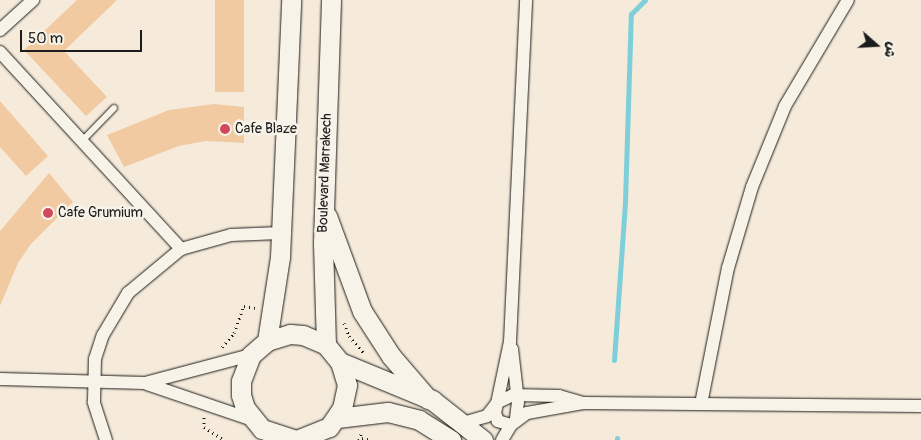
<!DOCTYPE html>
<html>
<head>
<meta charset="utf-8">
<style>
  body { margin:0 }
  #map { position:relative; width:921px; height:440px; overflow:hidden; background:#f6ebda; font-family:Pangolin,"Playpen Sans Arabic",sans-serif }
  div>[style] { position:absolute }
  .stream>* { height:5px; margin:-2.5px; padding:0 2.5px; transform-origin:2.5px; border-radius:2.5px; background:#7fcfda }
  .building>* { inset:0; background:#f1caa1; transform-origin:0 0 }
  .path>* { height:3px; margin-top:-1.5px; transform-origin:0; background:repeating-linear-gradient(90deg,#1c1c1c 0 1px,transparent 0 5px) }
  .roads { filter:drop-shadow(0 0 1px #1c1c1c) drop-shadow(0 0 1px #1c1c1c) }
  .lane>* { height:6px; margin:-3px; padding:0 3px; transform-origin:3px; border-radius:3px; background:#f7f3e8 }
  .street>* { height:12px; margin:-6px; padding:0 6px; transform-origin:6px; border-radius:6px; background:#f7f3e8 }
  .secondary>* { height:19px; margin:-9.5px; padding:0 9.5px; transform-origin:9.5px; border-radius:9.5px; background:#f7f3e8 }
  .dots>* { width:14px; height:14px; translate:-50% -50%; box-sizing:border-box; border:2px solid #f7f3e8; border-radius:50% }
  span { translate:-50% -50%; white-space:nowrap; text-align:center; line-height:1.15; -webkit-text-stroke:5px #f7f3e8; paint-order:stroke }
  .poi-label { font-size:14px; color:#1c1c1c }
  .left { translate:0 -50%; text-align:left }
  .street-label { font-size:14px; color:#1c1c1c }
  .north { position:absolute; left:851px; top:20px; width:50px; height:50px; -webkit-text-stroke:4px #f7f3e8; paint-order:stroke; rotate:109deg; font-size:14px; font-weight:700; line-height:20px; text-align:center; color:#1c1c1c }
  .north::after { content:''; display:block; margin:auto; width:18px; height:22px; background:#1c1c1c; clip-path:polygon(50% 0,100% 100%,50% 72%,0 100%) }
  .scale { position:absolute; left:20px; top:30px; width:122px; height:22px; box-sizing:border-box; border:2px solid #1c1c1c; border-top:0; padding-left:6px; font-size:15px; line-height:18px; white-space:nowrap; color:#1c1c1c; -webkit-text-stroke:4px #f7f3e8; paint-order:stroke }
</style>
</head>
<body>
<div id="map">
  <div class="stream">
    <div style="left:614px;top:360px;width:159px;rotate:-86deg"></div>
    <div style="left:625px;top:201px;width:187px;rotate:-88.2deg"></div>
    <div style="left:631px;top:14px;width:20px;rotate:-45deg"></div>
    <div style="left:617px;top:438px;width:2px;rotate:90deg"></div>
  </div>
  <div class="building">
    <div style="clip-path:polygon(77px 0,117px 0,64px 51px,107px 97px,86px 116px,24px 50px)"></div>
    <div style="left:215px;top:0;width:29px;height:92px"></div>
    <div style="clip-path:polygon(0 101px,48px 156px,26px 176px,0 147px)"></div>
    <div style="clip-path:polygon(214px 104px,244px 107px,244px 143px,206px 141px,179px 146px,124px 167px,107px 135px,169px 110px)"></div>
    <div style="clip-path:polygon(49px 173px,73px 202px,31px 244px,18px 263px,0 306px,0 231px)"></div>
  </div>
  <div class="path">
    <div style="left:344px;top:323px;width:14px;rotate:69deg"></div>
    <div style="left:349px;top:336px;width:23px;rotate:49deg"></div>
    <div style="left:222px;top:347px;width:18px;rotate:-49deg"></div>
    <div style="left:234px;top:333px;width:29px;rotate:-70deg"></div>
    <div style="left:244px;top:306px;width:11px;rotate:10deg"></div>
    <div style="left:204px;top:417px;width:10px;rotate:90deg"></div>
    <div style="left:204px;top:427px;width:24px;rotate:33deg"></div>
    <div style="left:362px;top:438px;width:9px;rotate:13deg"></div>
    <div style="left:359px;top:440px;width:9px;rotate:-72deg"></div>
  </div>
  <div class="roads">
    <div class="lane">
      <div style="left:82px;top:141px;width:46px;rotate:-45.9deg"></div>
    </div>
    <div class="street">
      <div style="left:0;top:30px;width:45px;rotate:-42.3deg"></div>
      <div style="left:0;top:52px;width:268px;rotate:47.4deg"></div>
      <div style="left:512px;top:349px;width:53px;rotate:83.5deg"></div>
      <div style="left:518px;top:402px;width:17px;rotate:97deg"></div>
      <div style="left:0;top:379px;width:145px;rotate:1.6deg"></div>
      <div style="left:145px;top:383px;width:110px;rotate:-14.8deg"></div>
      <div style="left:147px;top:384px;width:112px;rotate:18.8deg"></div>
      <div style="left:701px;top:404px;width:139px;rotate:-78.8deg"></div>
      <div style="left:728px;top:268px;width:84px;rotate:-73.5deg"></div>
      <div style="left:752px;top:187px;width:87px;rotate:-67.8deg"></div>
      <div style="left:785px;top:106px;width:123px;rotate:-59.3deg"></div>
      <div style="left:463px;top:423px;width:25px;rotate:-16deg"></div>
      <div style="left:487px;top:416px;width:18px;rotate:-52deg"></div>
      <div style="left:498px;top:402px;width:17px;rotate:-25deg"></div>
      <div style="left:513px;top:395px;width:46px;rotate:1.2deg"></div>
      <div style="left:559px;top:396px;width:26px;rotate:16deg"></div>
      <div style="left:511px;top:425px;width:14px;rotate:-163deg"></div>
      <div style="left:498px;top:421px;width:9px;rotate:-111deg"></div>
      <div style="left:495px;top:413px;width:73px;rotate:-78.1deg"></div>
      <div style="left:510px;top:342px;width:342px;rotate:-87.3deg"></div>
      <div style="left:106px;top:440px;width:40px;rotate:-108deg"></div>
      <div style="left:94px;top:402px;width:43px;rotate:-88.7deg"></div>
      <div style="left:95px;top:359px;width:25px;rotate:-72deg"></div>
      <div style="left:103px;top:335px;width:49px;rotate:-59.2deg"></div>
      <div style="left:128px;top:293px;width:69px;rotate:-39.7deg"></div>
      <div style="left:181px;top:249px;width:52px;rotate:-15.6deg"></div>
      <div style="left:231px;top:235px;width:49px;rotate:-2.3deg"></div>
      <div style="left:502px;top:440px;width:17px;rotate:-59deg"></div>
      <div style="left:511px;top:425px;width:20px;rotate:-37deg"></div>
      <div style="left:527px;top:413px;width:58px;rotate:-10deg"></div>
      <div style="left:584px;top:403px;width:337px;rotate:0.5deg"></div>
    </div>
    <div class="secondary">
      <div style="left:327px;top:216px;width:101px;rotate:69.8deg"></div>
      <div style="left:362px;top:311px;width:54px;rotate:57.2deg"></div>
      <div style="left:391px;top:356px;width:57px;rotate:49.3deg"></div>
      <div style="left:267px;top:341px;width:85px;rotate:-81.2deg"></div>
      <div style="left:280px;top:257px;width:257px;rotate:-87.5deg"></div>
      <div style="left:326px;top:345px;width:103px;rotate:-91.7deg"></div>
      <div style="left:323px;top:242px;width:242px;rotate:-88.1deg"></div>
      <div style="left:340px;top:362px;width:100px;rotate:22.4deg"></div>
      <div style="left:432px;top:400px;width:65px;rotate:38.1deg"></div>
      <div style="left:337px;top:418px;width:51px;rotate:-6.7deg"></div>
      <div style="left:388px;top:412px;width:32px;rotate:14deg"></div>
      <div style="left:419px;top:420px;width:38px;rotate:32deg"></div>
      <div style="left:296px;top:440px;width:36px;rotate:-162deg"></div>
      <div style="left:262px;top:429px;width:27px;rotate:-129deg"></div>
      <div style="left:245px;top:408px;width:14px;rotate:-107deg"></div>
      <div style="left:241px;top:395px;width:14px;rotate:-90deg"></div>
      <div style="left:241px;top:381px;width:28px;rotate:-69deg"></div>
      <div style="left:251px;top:355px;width:21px;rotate:-41deg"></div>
      <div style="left:267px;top:341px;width:24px;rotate:-17deg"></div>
      <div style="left:290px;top:334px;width:13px;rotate:4deg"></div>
      <div style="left:303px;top:335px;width:25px;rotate:23deg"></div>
      <div style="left:326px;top:345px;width:22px;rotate:51deg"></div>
      <div style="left:340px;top:362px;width:24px;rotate:73deg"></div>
      <div style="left:347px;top:385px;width:24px;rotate:102deg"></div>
      <div style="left:342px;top:408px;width:23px;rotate:124deg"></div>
      <div style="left:329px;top:427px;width:35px;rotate:158deg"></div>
    </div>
  </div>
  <div class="dots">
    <div style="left:225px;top:129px;background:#d1495b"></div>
    <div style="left:48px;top:213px;background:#d1495b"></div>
  </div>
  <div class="poi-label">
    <span class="left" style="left:235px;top:129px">Cafe Blaze</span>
    <span class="left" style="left:58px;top:213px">Cafe Grumium</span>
  </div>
  <div class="street-label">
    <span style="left:325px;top:173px;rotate:-88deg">Boulevard Marrakech</span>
  </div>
  <div class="north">ش</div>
  <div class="scale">50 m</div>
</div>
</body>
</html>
